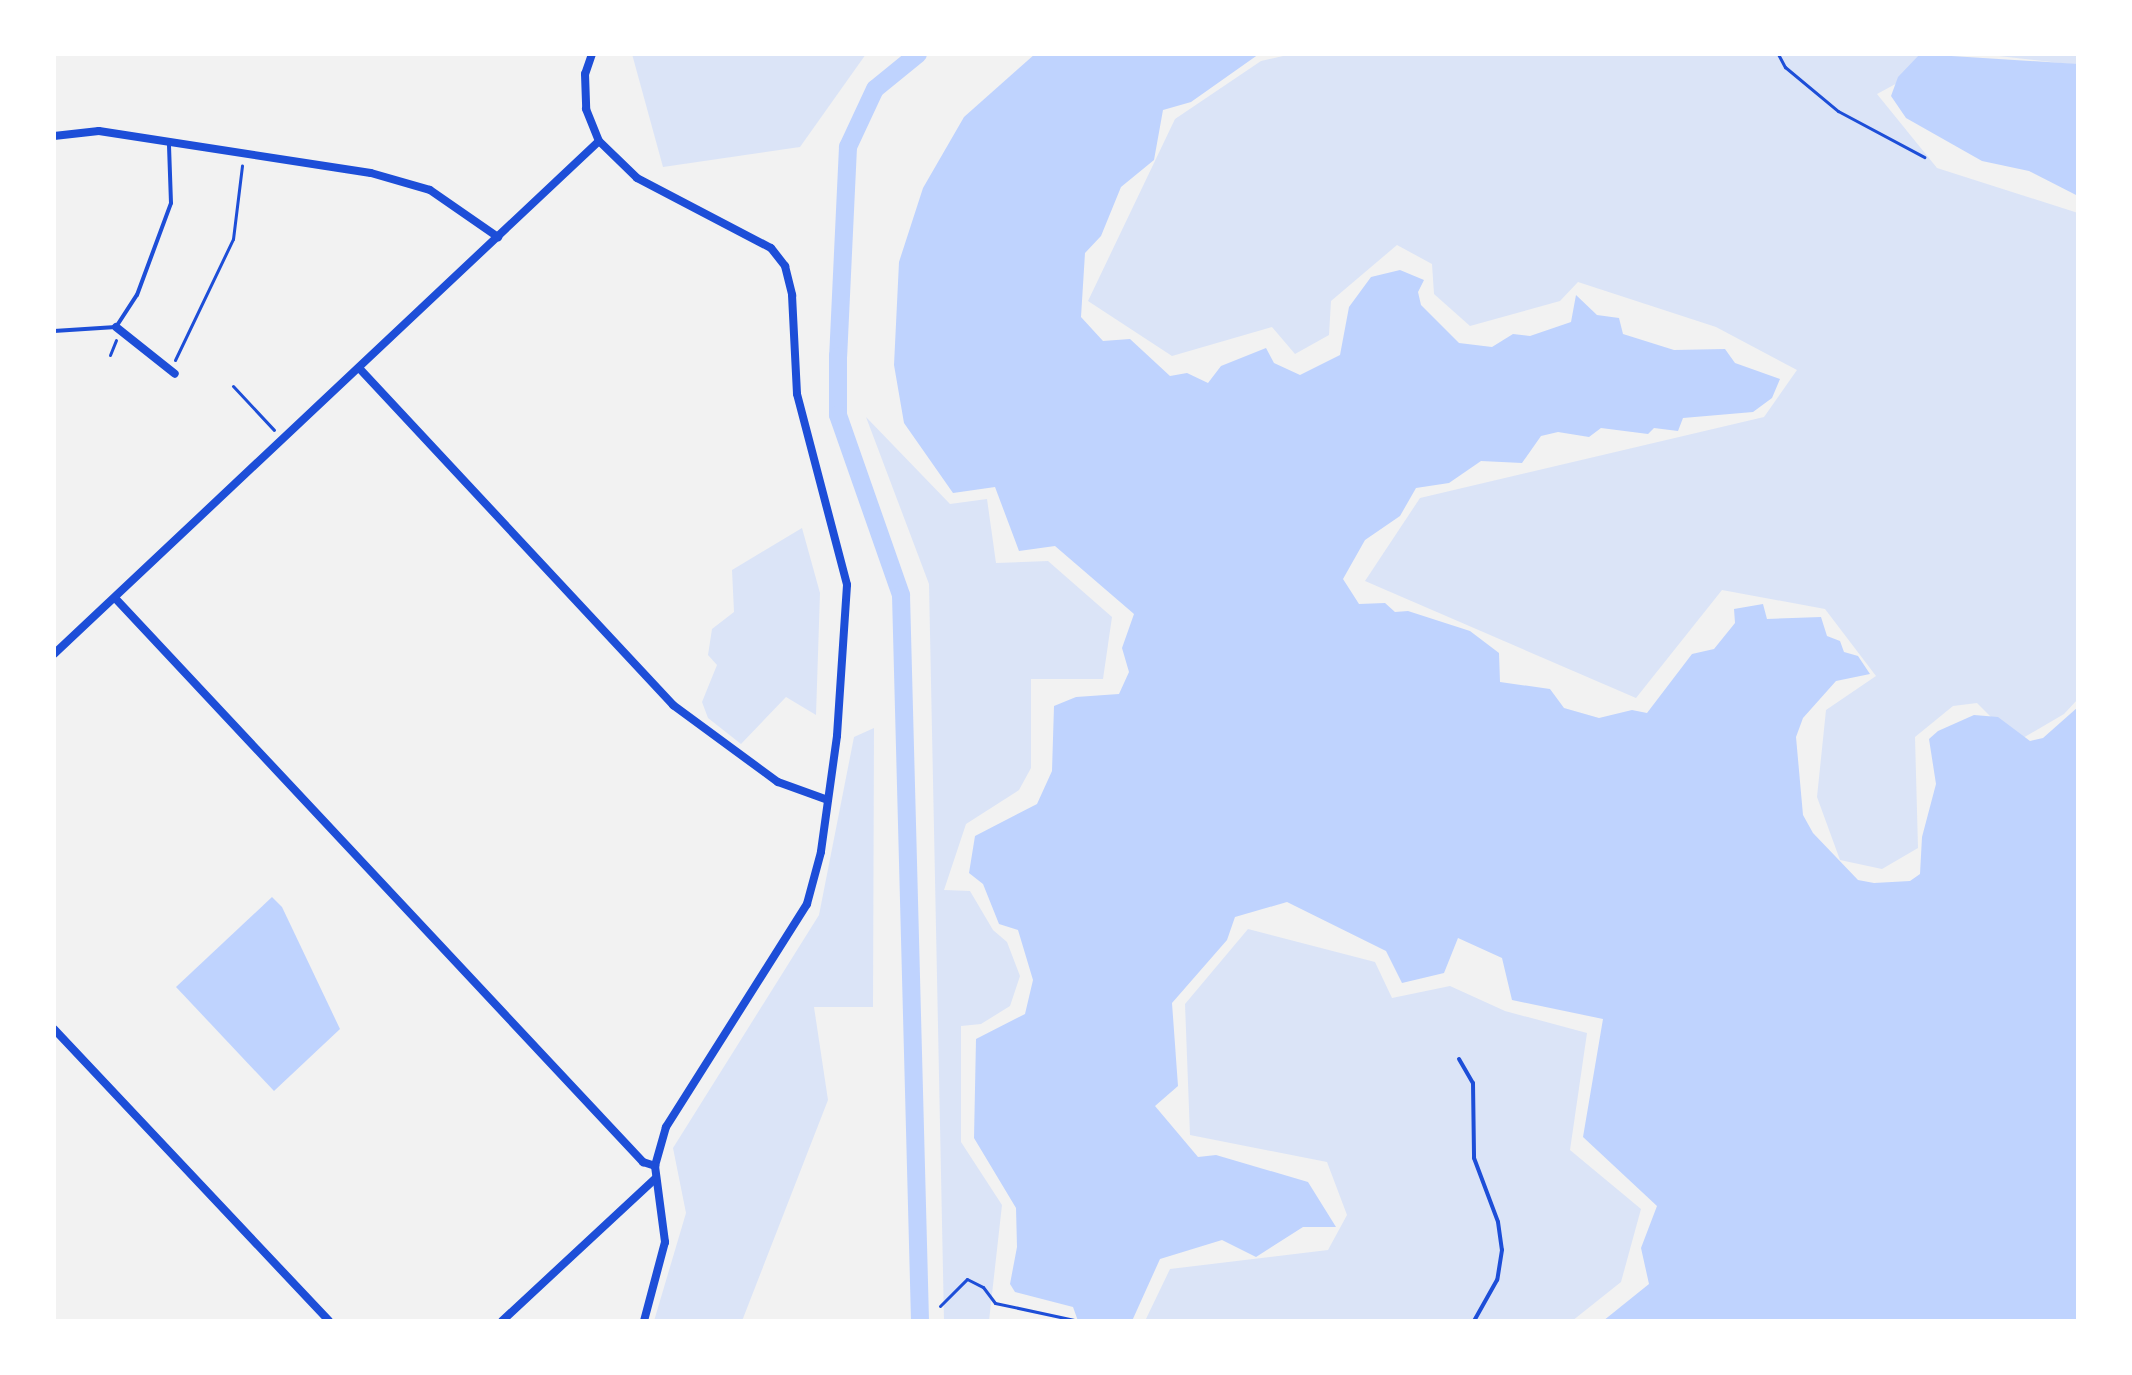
<!DOCTYPE html>
<html>
<head>
<meta charset="utf-8">
<style>
  body { margin:0 }
  #map { position:relative; width:2132px; height:1375px; overflow:hidden; background:#f2f2f2; font-family:"IBM Plex Sans",sans-serif }
  div>[style] { position:absolute }
  .green>* { inset:0; background:#dbe4f7 }
  .water>* { inset:0; background:#bfd3fe }
  .canal>* { height:18px; margin:-9px; padding:0 9px; transform-origin:9px; border-radius:9px; background:#bfd3fe }
  .path>* { height:3px; margin:-1.5px; padding:0 1.5px; transform-origin:1.5px; border-radius:1.5px; background:#1d4ed8 }
  .service>* { height:4px; margin:-2px; padding:0 2px; transform-origin:2px; border-radius:2px; background:#1d4ed8 }
  .minor>* { height:8px; margin:-4px; padding:0 4px; transform-origin:4px; border-radius:4px; background:#1d4ed8 }
  span { translate:-50% -50%; white-space:nowrap; text-align:center; line-height:1.15; -webkit-text-stroke:6px #fff; paint-order:stroke }
  .frame { position:absolute; inset:0; border:56px solid #fff; pointer-events:none }
</style>
</head>
<body>
<div id="map">
  <div class="green">
    <div style="clip-path:polygon(632px 54px,866px 54px,800px 147px,663px 167px)"></div>
    <div style="clip-path:polygon(1292px 54px,1951px 54px,1877px 94px,1937px 168px,2078px 213px,2078px 699px,2064px 714px,2016px 742px,1977px 703px,1953px 706px,1915px 737px,1918px 848px,1882px 869px,1840px 860px,1817px 797px,1826px 710px,1876px 676px,1825px 609px,1722px 590px,1636px 698px,1365px 581px,1420px 498px,1764px 417px,1797px 370px,1716px 327px,1578px 282px,1560px 301px,1470px 326px,1434px 294px,1432px 264px,1397px 245px,1331px 301px,1329px 335px,1295px 354px,1272px 327px,1172px 356px,1088px 301px,1175px 119px,1261px 61px)"></div>
    <div style="clip-path:polygon(1981px 54px,2078px 54px,2078px 65px)"></div>
    <div style="clip-path:polygon(866px 417px,950px 504px,987px 499px,996px 563px,1048px 561px,1112px 617px,1103px 679px,1031px 679px,1031px 768px,1019px 790px,966px 824px,944px 890px,970px 891px,993px 930px,1007px 942px,1020px 976px,1010px 1006px,981px 1024px,961px 1026px,961px 1142px,1002px 1205px,989px 1321px,944px 1321px,929px 584px)"></div>
    <div style="clip-path:polygon(802px 528px,820px 593px,816px 715px,786px 697px,741px 744px,708px 718px,702px 702px,717px 665px,708px 655px,712px 629px,734px 612px,732px 570px)"></div>
    <div style="clip-path:polygon(874px 728px,873px 1007px,814px 1007px,828px 1100px,742px 1321px,654px 1321px,686px 1213px,673px 1148px,819px 915px,854px 737px)"></div>
    <div style="clip-path:polygon(1248px 929px,1375px 962px,1392px 998px,1450px 986px,1505px 1011px,1587px 1033px,1570px 1150px,1641px 1209px,1621px 1282px,1572px 1321px,1145px 1321px,1170px 1269px,1328px 1250px,1347px 1215px,1327px 1162px,1190px 1135px,1185px 1004px)"></div>
  </div>
  <div class="water">
    <div style="clip-path:polygon(1035px 54px,1259px 54px,1191px 102px,1163px 110px,1154px 160px,1121px 187px,1101px 236px,1085px 253px,1081px 317px,1103px 341px,1130px 339px,1170px 376px,1187px 373px,1208px 383px,1221px 366px,1266px 348px,1274px 363px,1300px 375px,1340px 355px,1349px 307px,1371px 277px,1400px 270px,1424px 280px,1418px 292px,1421px 305px,1459px 343px,1492px 347px,1513px 334px,1530px 336px,1571px 322px,1576px 295px,1597px 315px,1619px 318px,1623px 334px,1674px 350px,1725px 349px,1735px 363px,1780px 379px,1772px 398px,1753px 412px,1683px 418px,1678px 431px,1654px 428px,1648px 434px,1601px 428px,1589px 437px,1558px 432px,1541px 436px,1522px 463px,1481px 461px,1449px 483px,1416px 488px,1400px 516px,1365px 540px,1343px 579px,1359px 604px,1385px 603px,1395px 612px,1408px 611px,1470px 631px,1499px 653px,1500px 682px,1550px 689px,1564px 708px,1599px 718px,1632px 710px,1647px 713px,1692px 654px,1714px 649px,1735px 623px,1734px 609px,1763px 604px,1767px 619px,1821px 617px,1827px 636px,1840px 641px,1844px 652px,1858px 656px,1870px 674px,1836px 681px,1803px 718px,1796px 737px,1803px 815px,1813px 833px,1858px 880px,1874px 883px,1910px 881px,1920px 874px,1922px 837px,1936px 784px,1929px 739px,1938px 731px,1974px 715px,1998px 717px,2030px 741px,2043px 738px,2078px 707px,2078px 1321px,1603px 1321px,1649px 1284px,1641px 1248px,1657px 1206px,1583px 1137px,1603px 1019px,1512px 1000px,1502px 958px,1458px 938px,1444px 973px,1402px 983px,1386px 951px,1287px 902px,1235px 917px,1227px 940px,1172px 1003px,1178px 1086px,1155px 1106px,1198px 1157px,1216px 1155px,1308px 1182px,1336px 1227px,1303px 1227px,1256px 1257px,1222px 1240px,1160px 1259px,1132px 1321px,1078px 1321px,1073px 1307px,1015px 1292px,1010px 1284px,1017px 1247px,1016px 1208px,974px 1138px,976px 1039px,1025px 1014px,1033px 980px,1018px 930px,999px 924px,983px 884px,969px 873px,975px 836px,1037px 804px,1052px 771px,1054px 706px,1076px 697px,1119px 694px,1129px 672px,1122px 648px,1134px 614px,1055px 546px,1019px 551px,995px 487px,953px 493px,904px 423px,894px 365px,899px 262px,923px 188px,964px 117px)"></div>
    <div style="clip-path:polygon(1920px 54px,2078px 64px,2078px 196px,2029px 171px,1982px 161px,1906px 118px,1891px 96px,1898px 77px)"></div>
    <div style="clip-path:polygon(272px 897px,282px 907px,340px 1029px,274px 1091px,176px 987px)"></div>
  </div>
  <div class="canal">
    <div style="left:918px;top:54px;width:55px;rotate:140.9deg"></div>
    <div style="left:875px;top:89px;width:64px;rotate:115deg"></div>
    <div style="left:848px;top:147px;width:209px;rotate:92.7deg"></div>
    <div style="left:838px;top:356px;width:59px;rotate:90deg"></div>
    <div style="left:838px;top:415px;width:191px;rotate:70.7deg"></div>
    <div style="left:901px;top:595px;width:726px;rotate:88.5deg"></div>
  </div>
  <div class="path">
    <div style="left:1778px;top:54px;width:15px;rotate:62deg"></div>
    <div style="left:1785px;top:67px;width:69px;rotate:39.7deg"></div>
    <div style="left:1838px;top:111px;width:98px;rotate:28.1deg"></div>
    <div style="left:110px;top:355px;width:16px;rotate:-68deg"></div>
    <div style="left:175px;top:360px;width:134px;rotate:-64.4deg"></div>
    <div style="left:233px;top:239px;width:74px;rotate:-83deg"></div>
    <div style="left:233px;top:386px;width:60px;rotate:47deg"></div>
    <div style="left:940px;top:1306px;width:38px;rotate:-45deg"></div>
    <div style="left:967px;top:1279px;width:18px;rotate:27deg"></div>
    <div style="left:983px;top:1287px;width:20px;rotate:53deg"></div>
    <div style="left:995px;top:1303px;width:81px;rotate:12.1deg"></div>
  </div>
  <div class="service">
    <div style="left:54px;top:331px;width:62px;rotate:-3.7deg"></div>
    <div style="left:116px;top:327px;width:38px;rotate:-57deg"></div>
    <div style="left:137px;top:295px;width:98px;rotate:-69.7deg"></div>
    <div style="left:171px;top:203px;width:58px;rotate:-92deg"></div>
    <div style="left:1459px;top:1059px;width:28px;rotate:60deg"></div>
    <div style="left:1473px;top:1083px;width:75px;rotate:89.2deg"></div>
    <div style="left:1474px;top:1158px;width:68px;rotate:69.4deg"></div>
    <div style="left:1498px;top:1222px;width:28px;rotate:82deg"></div>
    <div style="left:1502px;top:1250px;width:30px;rotate:99deg"></div>
    <div style="left:1497px;top:1280px;width:47px;rotate:119.3deg"></div>
  </div>
  <div class="minor">
    <div style="left:592px;top:54px;width:21px;rotate:109deg"></div>
    <div style="left:585px;top:74px;width:35px;rotate:88deg"></div>
    <div style="left:586px;top:109px;width:35px;rotate:68deg"></div>
    <div style="left:599px;top:141px;width:53px;rotate:44.2deg"></div>
    <div style="left:637px;top:178px;width:151px;rotate:27.6deg"></div>
    <div style="left:771px;top:248px;width:23px;rotate:52deg"></div>
    <div style="left:785px;top:266px;width:30px;rotate:76deg"></div>
    <div style="left:792px;top:295px;width:99px;rotate:87.1deg"></div>
    <div style="left:797px;top:394px;width:197px;rotate:75.3deg"></div>
    <div style="left:847px;top:585px;width:151px;rotate:93.8deg"></div>
    <div style="left:837px;top:736px;width:117px;rotate:97.9deg"></div>
    <div style="left:821px;top:852px;width:54px;rotate:105.1deg"></div>
    <div style="left:807px;top:904px;width:264px;rotate:122.3deg"></div>
    <div style="left:666px;top:1127px;width:41px;rotate:105.8deg"></div>
    <div style="left:655px;top:1166px;width:77px;rotate:82.5deg"></div>
    <div style="left:665px;top:1242px;width:82px;rotate:104.9deg"></div>
    <div style="left:54px;top:136px;width:45px;rotate:-6.3deg"></div>
    <div style="left:99px;top:131px;width:275px;rotate:8.8deg"></div>
    <div style="left:371px;top:173px;width:61px;rotate:16.1deg"></div>
    <div style="left:430px;top:190px;width:83px;rotate:34.7deg"></div>
    <div style="left:116px;top:327px;width:75px;rotate:38.5deg"></div>
    <div style="left:359px;top:368px;width:461px;rotate:47deg"></div>
    <div style="left:673px;top:705px;width:130px;rotate:36.3deg"></div>
    <div style="left:778px;top:782px;width:53px;rotate:19.8deg"></div>
    <div style="left:115px;top:598px;width:773px;rotate:46.89deg"></div>
    <div style="left:643px;top:1162px;width:13px;rotate:18deg"></div>
    <div style="left:54px;top:654px;width:748px;rotate:-43.27deg"></div>
    <div style="left:54px;top:1029px;width:401px;rotate:46.7deg"></div>
    <div style="left:502px;top:1321px;width:209px;rotate:-42.9deg"></div>
  </div>
  <div class="frame"></div>
</div>
</body>
</html>
